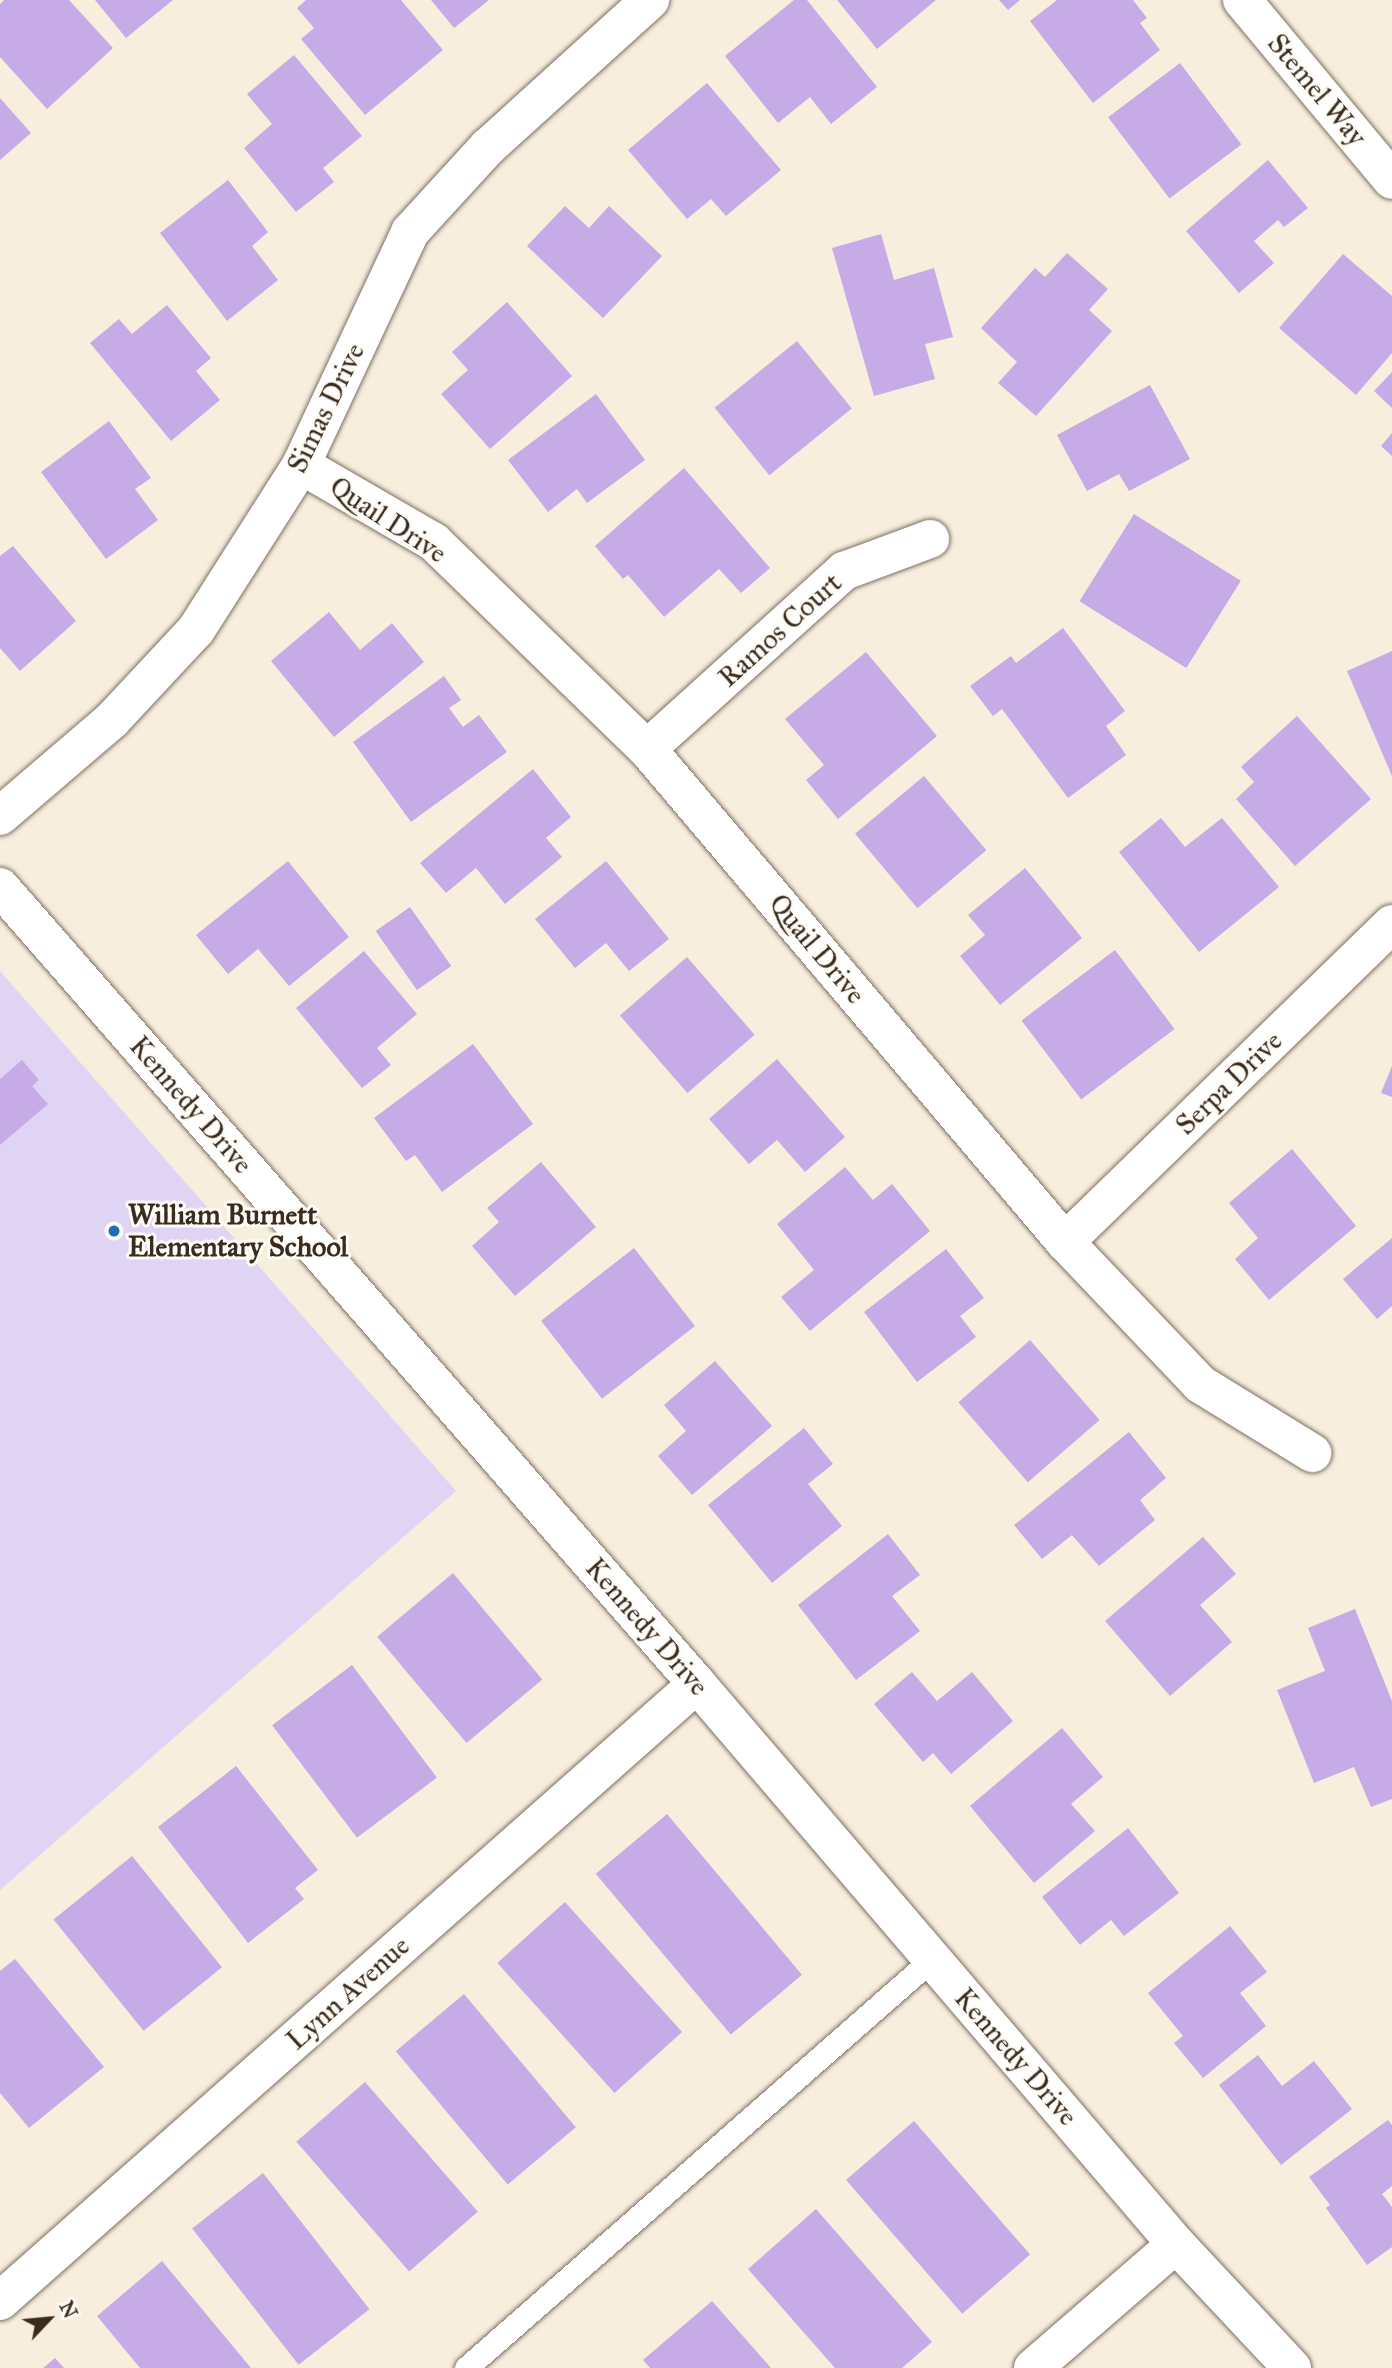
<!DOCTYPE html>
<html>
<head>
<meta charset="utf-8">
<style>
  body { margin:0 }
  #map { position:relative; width:1392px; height:2368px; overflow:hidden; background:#f8eede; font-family:"IM FELL Great Primer",serif }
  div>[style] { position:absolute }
  .built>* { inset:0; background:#e0d4f4 }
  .building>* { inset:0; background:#c6abe7; transform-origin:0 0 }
  .roads { filter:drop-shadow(0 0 2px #7d6f61) drop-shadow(0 0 2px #7d6f61) }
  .service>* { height:23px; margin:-11.5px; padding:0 11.5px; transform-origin:11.5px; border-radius:11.5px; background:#fff }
  .minor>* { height:38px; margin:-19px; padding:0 19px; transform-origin:19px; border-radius:19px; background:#fff }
  .dots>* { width:19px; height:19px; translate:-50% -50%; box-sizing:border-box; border:4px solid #fdfcf7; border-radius:50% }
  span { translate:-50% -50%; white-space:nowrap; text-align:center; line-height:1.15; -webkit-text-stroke:6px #fdfcf7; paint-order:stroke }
  .street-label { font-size:28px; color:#3b2a1e }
  .poi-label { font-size:28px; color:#3b2a1e; font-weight:700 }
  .left { translate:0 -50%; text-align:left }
  .north { position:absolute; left:14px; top:2284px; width:70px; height:70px; -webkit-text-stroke:5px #fdfcf7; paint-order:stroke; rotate:64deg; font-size:19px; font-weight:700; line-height:28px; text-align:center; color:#3b2a1e }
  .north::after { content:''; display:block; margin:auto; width:24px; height:32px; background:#3b2a1e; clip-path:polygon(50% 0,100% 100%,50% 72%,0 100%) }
</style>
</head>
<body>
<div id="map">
  <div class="built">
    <div style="clip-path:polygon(0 971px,456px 1491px,0 1890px)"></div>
  </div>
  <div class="building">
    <div style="clip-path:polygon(4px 0,69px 0,113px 48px,47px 109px,0 57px,0 4px)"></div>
    <div style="clip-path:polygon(95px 0,173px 0,126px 38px)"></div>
    <div style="clip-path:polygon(306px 0,401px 0,443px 50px,365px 115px,301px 39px,314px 28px,297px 8px)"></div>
    <div style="clip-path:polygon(431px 0,489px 0,454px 28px)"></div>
    <div style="clip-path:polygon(794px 0,807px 0,877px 87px,831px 124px,810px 97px,778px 123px,725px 56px)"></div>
    <div style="clip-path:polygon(837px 0,936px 0,877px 49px)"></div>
    <div style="clip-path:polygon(999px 0,1020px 0,1008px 10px)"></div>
    <div style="clip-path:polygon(1057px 0,1133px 0,1147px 18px,1140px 23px,1160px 50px,1093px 103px,1030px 21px)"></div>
    <div style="clip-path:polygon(294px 55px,362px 136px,323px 168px,334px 182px,296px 212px,244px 148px,272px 124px,247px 94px)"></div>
    <div style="left:1180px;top:63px;width:102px;height:90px;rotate:53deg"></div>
    <div style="clip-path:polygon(707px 83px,781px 170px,726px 216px,711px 199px,687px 219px,628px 150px)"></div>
    <div style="clip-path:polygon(0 98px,31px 133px,0 160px)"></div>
    <div style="clip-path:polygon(1268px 160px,1308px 208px,1284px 227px,1278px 220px,1254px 241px,1274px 263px,1239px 293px,1186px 231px)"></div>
    <div style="clip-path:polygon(228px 180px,268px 232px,252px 246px,278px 280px,227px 321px,160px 233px)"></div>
    <div style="clip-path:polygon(565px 206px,589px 228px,609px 206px,662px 256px,603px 318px,527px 246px)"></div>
    <div style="clip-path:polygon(881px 234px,894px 280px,934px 268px,953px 337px,925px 344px,935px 379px,874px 396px,832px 248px)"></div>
    <div style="clip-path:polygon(1067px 253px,1108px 289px,1089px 310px,1112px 331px,1036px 416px,998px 383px,1017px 362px,981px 328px,1035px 268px,1045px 277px)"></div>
    <div style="clip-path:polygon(1343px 254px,1392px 296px,1392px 353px,1356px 395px,1279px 328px)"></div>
    <div style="clip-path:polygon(507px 302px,572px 376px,490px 449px,441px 394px,468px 370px,452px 352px)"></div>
    <div style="clip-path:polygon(167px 305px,211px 358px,196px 371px,220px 400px,171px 441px,90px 343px,119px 319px,132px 334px)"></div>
    <div style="left:797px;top:341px;width:87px;height:106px;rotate:51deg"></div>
    <div style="clip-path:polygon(1392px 372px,1392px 408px,1374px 391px)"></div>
    <div style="clip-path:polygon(1150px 385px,1190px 459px,1129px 491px,1119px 474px,1087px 491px,1057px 435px)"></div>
    <div style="clip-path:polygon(596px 394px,645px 460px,587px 503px,577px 489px,548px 512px,508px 460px)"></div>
    <div style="clip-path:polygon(109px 421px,151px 478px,135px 489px,158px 520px,106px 559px,41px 472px)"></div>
    <div style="clip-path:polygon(1392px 433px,1392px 456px,1381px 446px)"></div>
    <div style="clip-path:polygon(684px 468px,770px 568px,741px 593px,719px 569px,664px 617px,628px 575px,623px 579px,595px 546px)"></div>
    <div style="left:1134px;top:514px;width:126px;height:103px;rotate:32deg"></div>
    <div style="clip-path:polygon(13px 546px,76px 621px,20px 671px,0 648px,0 556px)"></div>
    <div style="clip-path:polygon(329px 612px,360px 650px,392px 623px,424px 662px,334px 737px,271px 661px)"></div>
    <div style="clip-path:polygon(1063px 628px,1125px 711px,1106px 726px,1126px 755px,1068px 798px,1002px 709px,993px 716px,970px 686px,1011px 656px,1016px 663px)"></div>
    <div style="clip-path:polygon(1392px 651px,1392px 776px,1347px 671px)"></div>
    <div style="clip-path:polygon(866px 652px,937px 736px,838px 819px,806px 780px,824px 765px,785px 719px)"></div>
    <div style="clip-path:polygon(444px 676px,461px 700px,449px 708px,463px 727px,479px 715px,507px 752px,411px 822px,353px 742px)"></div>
    <div style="clip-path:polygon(1297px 716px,1371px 799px,1295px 866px,1236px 799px,1254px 782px,1241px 767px)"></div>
    <div style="clip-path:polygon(533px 769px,571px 817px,546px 838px,562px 857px,505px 904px,476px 868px,446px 893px,420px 863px)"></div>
    <div style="left:924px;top:776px;width:97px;height:90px;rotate:50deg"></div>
    <div style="clip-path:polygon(1161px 818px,1185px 847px,1222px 818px,1279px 887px,1199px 952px,1119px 852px)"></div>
    <div style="clip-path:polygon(288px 861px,349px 937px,289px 986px,258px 949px,228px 974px,196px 935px)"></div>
    <div style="clip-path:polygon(606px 861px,669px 939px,629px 971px,606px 943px,575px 968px,535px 919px)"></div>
    <div style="clip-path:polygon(1025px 868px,1082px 938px,1000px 1005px,960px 956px,985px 935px,968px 915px)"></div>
    <div style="left:410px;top:907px;width:72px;height:42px;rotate:55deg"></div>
    <div style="left:1115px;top:950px;width:99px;height:117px;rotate:53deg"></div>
    <div style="clip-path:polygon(364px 951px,417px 1014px,377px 1048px,391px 1065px,362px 1088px,296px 1008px)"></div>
    <div style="left:687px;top:957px;width:103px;height:89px;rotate:49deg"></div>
    <div style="clip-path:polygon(473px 1044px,533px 1124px,442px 1192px,415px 1155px,406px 1161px,374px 1118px)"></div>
    <div style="clip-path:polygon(777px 1059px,845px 1137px,805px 1172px,777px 1140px,749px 1164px,709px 1119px)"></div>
    <div style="clip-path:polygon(22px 1060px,39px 1080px,32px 1086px,48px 1104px,0 1145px,0 1079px)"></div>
    <div style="clip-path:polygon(1392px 1066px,1392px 1097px,1381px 1093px)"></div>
    <div style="clip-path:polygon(1292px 1149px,1356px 1226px,1269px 1300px,1235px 1259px,1258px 1238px,1229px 1203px)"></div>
    <div style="clip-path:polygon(541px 1162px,596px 1227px,515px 1296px,472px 1246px,499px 1222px,487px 1208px)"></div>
    <div style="clip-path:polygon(845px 1167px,873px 1200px,892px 1184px,930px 1231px,810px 1331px,781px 1297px,814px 1270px,777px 1224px)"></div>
    <div style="clip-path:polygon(1392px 1238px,1392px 1306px,1377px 1319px,1343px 1279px)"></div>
    <div style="left:634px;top:1248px;width:99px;height:118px;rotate:52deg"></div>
    <div style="clip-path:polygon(946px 1249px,984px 1298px,960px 1316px,976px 1337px,917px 1382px,864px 1312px)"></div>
    <div style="left:1030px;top:1340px;width:106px;height:95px;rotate:49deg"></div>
    <div style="clip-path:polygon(715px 1361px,772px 1426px,692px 1495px,658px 1456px,686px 1431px,664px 1405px)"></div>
    <div style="clip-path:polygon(804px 1428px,833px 1464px,808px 1484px,842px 1526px,772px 1583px,708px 1505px)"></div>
    <div style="clip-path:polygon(1129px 1432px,1166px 1478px,1140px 1500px,1155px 1520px,1099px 1566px,1072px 1535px,1042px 1559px,1014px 1525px)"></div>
    <div style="clip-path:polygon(888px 1534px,920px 1575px,892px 1596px,920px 1631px,856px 1680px,798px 1605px)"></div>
    <div style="clip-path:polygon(1203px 1537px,1236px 1574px,1200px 1605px,1232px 1642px,1170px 1696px,1105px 1621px)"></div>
    <div style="left:453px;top:1573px;width:139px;height:99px;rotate:50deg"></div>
    <div style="clip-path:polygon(1355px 1609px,1392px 1701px,1392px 1799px,1371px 1807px,1354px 1767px,1314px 1783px,1277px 1690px,1325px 1671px,1308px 1628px)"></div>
    <div style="left:352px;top:1665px;width:141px;height:100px;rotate:53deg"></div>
    <div style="clip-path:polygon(912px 1672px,937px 1701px,972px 1672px,1013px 1721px,951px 1774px,933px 1753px,923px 1762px,874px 1704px)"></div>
    <div style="clip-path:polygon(1062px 1728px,1103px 1777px,1071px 1804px,1095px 1831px,1034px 1883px,970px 1806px)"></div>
    <div style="clip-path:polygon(236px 1766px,318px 1870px,295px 1888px,304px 1899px,248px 1943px,158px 1827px)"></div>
    <div style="left:667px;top:1814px;width:210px;height:93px;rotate:50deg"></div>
    <div style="clip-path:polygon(1128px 1828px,1179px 1893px,1124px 1936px,1111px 1920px,1080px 1945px,1042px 1897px)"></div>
    <div style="left:132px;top:1856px;width:143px;height:101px;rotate:51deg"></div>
    <div style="left:565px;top:1902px;width:175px;height:91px;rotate:48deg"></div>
    <div style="clip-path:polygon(1230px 1926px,1267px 1972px,1240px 1993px,1266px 2026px,1203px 2078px,1174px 2043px,1183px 2036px,1148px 1993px)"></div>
    <div style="clip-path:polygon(15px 1959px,104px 2067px,29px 2128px,0 2093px,0 1971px)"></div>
    <div style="left:464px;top:1994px;width:174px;height:89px;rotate:50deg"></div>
    <div style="clip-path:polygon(1258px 2055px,1282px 2086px,1314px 2061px,1352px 2109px,1281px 2165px,1219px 2085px)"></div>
    <div style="left:365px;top:2082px;width:172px;height:91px;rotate:49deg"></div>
    <div style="clip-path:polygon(1388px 2120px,1392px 2125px,1392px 2186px,1382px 2194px,1392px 2207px,1392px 2247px,1367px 2265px,1326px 2208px,1330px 2205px,1309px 2177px)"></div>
    <div style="left:914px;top:2121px;width:177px;height:90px;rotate:49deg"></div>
    <div style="left:263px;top:2173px;width:173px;height:90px;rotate:52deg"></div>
    <div style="clip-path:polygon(816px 2209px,932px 2342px,902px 2368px,835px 2368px,748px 2269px)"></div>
    <div style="clip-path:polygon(162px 2261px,251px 2368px,140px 2368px,97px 2316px)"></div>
    <div style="clip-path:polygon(712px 2301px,771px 2368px,650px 2368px,643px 2360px)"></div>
    <div style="clip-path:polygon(55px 2358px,64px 2368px,43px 2368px)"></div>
  </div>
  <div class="roads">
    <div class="service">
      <div style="left:466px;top:2368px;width:620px;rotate:-41.27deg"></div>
    </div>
    <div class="minor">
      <div style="left:1242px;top:0;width:234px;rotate:50.2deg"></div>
      <div style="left:301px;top:465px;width:154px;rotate:30.1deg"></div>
      <div style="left:434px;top:542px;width:297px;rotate:44.2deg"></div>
      <div style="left:647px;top:749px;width:646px;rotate:49.71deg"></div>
      <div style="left:1065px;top:1242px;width:196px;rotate:46.4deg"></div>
      <div style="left:1200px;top:1384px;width:132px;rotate:31.6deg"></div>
      <div style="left:647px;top:749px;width:266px;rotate:-42.1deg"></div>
      <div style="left:844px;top:571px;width:92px;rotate:-20.4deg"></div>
      <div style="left:0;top:816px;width:148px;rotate:-40.6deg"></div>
      <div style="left:112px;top:720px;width:123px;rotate:-47deg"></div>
      <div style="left:196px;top:630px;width:196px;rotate:-57.5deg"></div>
      <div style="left:301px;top:465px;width:257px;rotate:-64.9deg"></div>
      <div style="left:410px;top:232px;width:115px;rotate:-47.5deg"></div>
      <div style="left:488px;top:147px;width:219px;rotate:-42.2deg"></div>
      <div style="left:0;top:887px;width:1059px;rotate:48.83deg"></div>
      <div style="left:697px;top:1684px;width:737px;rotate:49.46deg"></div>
      <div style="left:1176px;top:2244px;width:170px;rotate:46.9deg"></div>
      <div style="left:1065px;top:1242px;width:456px;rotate:-44.2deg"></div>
      <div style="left:0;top:2301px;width:931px;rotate:-41.52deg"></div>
      <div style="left:1033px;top:2368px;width:189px;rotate:-40.9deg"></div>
    </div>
  </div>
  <div class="dots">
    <div style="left:114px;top:1231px;background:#1f6fb2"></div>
  </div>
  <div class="street-label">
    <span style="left:1317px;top:90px;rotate:50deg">Stemel Way</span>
    <span style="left:326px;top:408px;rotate:-64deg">Simas Drive</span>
    <span style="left:388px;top:520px;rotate:33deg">Quail Drive</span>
    <span style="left:780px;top:630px;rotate:-42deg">Ramos Court</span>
    <span style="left:817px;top:949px;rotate:50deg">Quail Drive</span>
    <span style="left:1229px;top:1083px;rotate:-44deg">Serpa Drive</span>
    <span style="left:191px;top:1105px;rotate:49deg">Kennedy Drive</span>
    <span style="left:647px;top:1627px;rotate:49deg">Kennedy Drive</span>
    <span style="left:348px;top:1993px;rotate:-42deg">Lynn Avenue</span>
    <span style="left:1016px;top:2057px;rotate:49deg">Kennedy Drive</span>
  </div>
  <div class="poi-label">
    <span class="left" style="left:128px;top:1231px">William Burnett<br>Elementary School</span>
  </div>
  <div class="north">N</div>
</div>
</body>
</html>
